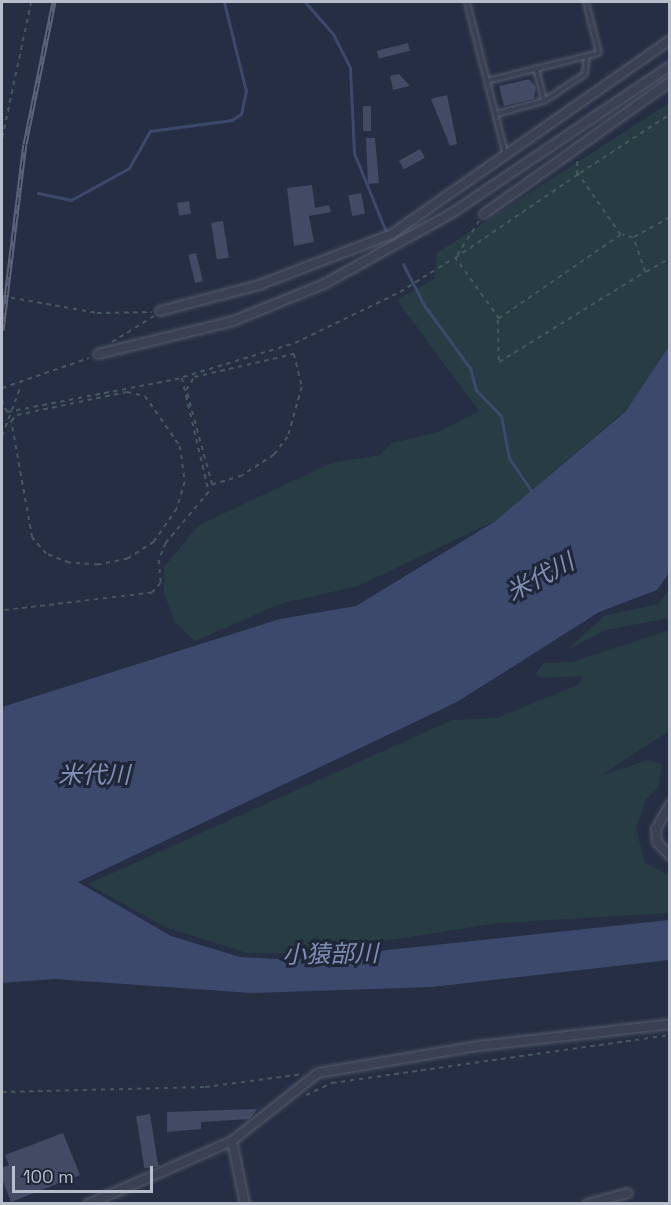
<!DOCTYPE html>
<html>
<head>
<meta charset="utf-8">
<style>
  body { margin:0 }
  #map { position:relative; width:671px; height:1205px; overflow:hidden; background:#262e43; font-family:"Space Grotesk","Noto Sans JP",sans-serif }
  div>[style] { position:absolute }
  .green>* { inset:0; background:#283c44 }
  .water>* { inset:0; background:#3c496c }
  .stream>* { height:3px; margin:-1.5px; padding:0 1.5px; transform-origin:1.5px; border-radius:1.5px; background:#3c496c }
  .building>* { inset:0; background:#424b63; transform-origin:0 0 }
  .path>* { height:1.5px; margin-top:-0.75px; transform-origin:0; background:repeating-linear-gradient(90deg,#44585e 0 4.5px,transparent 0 9px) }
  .roads { filter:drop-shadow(0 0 2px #565c6d) drop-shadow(0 0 2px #565c6d) }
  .lane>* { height:4px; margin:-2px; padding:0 2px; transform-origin:2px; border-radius:2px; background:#3b4153 }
  .street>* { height:8px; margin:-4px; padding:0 4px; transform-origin:4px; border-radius:4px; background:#3b4153 }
  .rail>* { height:5px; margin-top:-2.5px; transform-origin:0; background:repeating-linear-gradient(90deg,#1f2638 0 9px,#5d647a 0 18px); box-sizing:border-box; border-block:2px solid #5d647a }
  span { translate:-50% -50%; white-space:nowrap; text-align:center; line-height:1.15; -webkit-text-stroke:6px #1f2638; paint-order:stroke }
  .water-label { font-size:24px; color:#7f8eb4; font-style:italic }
  .frame { position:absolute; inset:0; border:3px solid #b8bdcc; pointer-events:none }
  .scale { position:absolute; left:12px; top:1166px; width:141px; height:27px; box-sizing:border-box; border:3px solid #b8bdcc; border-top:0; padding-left:8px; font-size:18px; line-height:21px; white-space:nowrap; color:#b8bdcc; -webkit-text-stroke:4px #1f2638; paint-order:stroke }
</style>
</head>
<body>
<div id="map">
  <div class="green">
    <div style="clip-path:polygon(669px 103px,669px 346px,625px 411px,497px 520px,358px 586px,280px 604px,195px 641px,175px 622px,164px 593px,164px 567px,199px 525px,331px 463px,380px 455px,392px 443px,438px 432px,479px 411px,397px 300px,434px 279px,437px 253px)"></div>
    <div style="clip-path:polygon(669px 590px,669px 618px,606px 630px,567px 650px,604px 616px,658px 604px)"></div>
    <div style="clip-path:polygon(669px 630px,669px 731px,600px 776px,648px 760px,662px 764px,658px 788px,646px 799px,636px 828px,645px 863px,669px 875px,669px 913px,498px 923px,307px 953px,247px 953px,165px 927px,88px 884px,452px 720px,497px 718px,579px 684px,582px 676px,542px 678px,536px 674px,543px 663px,572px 662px)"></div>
  </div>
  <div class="water">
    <div style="clip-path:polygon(669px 346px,669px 573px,657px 590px,599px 612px,457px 702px,78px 882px,171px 936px,240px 957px,293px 960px,669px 920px,669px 960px,432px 987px,251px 993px,54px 979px,2px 983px,2px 707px,280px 619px,356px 606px,494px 522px,625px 412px)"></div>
  </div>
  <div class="stream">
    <div style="left:305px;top:2px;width:43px;rotate:48.8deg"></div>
    <div style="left:333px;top:34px;width:38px;rotate:63deg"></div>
    <div style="left:350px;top:68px;width:85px;rotate:87.3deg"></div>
    <div style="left:354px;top:153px;width:85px;rotate:67.9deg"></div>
    <div style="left:38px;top:193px;width:34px;rotate:12deg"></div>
    <div style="left:71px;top:200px;width:66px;rotate:-28.9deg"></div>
    <div style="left:129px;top:168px;width:43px;rotate:-60.4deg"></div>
    <div style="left:150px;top:131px;width:83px;rotate:-7.6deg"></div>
    <div style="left:232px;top:120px;width:11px;rotate:-34deg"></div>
    <div style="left:241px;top:114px;width:24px;rotate:-78deg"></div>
    <div style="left:246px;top:91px;width:92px;rotate:-103.9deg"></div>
    <div style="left:403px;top:264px;width:46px;rotate:62.9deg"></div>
    <div style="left:424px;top:305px;width:78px;rotate:53.9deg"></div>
    <div style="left:470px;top:368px;width:23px;rotate:75deg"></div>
    <div style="left:476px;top:390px;width:36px;rotate:46deg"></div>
    <div style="left:501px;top:416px;width:43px;rotate:79.2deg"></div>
    <div style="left:509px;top:458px;width:41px;rotate:55.9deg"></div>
  </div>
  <div class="building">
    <div style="left:408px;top:43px;width:8px;height:32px;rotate:76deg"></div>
    <div style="clip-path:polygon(399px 74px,410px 86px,393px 90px,390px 76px)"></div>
    <div style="clip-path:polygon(529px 79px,536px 87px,534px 99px,504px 106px,499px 86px)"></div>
    <div style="clip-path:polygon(447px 95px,457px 144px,450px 146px,431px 99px)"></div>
    <div style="left:363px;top:106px;width:8px;height:25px"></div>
    <div style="clip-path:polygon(366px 138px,375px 138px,379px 183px,368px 184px)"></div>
    <div style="left:420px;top:149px;width:10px;height:24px;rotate:61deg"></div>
    <div style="clip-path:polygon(312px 185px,315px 208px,329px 205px,331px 212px,309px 216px,314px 242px,294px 246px,287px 188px)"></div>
    <div style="left:361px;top:193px;width:21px;height:13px;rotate:79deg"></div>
    <div style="left:189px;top:201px;width:13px;height:12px;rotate:81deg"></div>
    <div style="left:223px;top:221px;width:37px;height:12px;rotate:81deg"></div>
    <div style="left:196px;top:253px;width:29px;height:8px;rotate:76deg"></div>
    <div style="clip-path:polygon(257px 1109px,250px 1119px,201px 1122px,201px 1129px,167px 1132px,167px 1112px)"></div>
    <div style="left:150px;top:1114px;width:53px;height:14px;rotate:81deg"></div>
    <div style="clip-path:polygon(63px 1133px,80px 1175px,11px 1202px,2px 1179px,2px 1168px,9px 1165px,5px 1155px)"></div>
  </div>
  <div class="path">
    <div style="left:78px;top:2px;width:3px"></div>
    <div style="left:2px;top:138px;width:139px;rotate:-78deg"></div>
    <div style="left:577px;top:172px;width:77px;rotate:55.1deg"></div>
    <div style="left:621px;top:235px;width:148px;rotate:145.5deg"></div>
    <div style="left:499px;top:319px;width:75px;rotate:-125.8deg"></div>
    <div style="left:455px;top:258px;width:148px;rotate:-34.2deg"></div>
    <div style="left:577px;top:175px;width:16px;rotate:-90deg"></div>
    <div style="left:580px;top:173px;width:108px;rotate:-33.2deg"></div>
    <div style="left:634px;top:237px;width:41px;rotate:-29.1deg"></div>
    <div style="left:457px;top:255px;width:40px;rotate:-57.1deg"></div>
    <div style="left:646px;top:272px;width:28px;rotate:-30deg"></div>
    <div style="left:2px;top:296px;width:97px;rotate:10.1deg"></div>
    <div style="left:97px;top:313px;width:55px;rotate:-1deg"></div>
    <div style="left:498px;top:320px;width:42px;rotate:88.6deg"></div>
    <div style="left:499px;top:362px;width:172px;rotate:-31.7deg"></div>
    <div style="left:645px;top:272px;width:36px;rotate:-109deg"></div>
    <div style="left:633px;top:238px;width:11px;rotate:-165deg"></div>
    <div style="left:112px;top:342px;width:49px;rotate:-31.8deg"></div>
    <div style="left:294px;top:354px;width:34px;rotate:76deg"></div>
    <div style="left:302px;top:387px;width:52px;rotate:105.6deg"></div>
    <div style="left:288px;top:437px;width:23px;rotate:128deg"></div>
    <div style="left:274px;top:455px;width:38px;rotate:147deg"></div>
    <div style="left:242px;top:476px;width:31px;rotate:163deg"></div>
    <div style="left:212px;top:485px;width:98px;rotate:-105.3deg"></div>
    <div style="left:186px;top:390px;width:15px;rotate:-58deg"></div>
    <div style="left:194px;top:377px;width:103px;rotate:-13deg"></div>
    <div style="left:183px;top:377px;width:117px;rotate:-16.9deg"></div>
    <div style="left:295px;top:343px;width:117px;rotate:-25.9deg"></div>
    <div style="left:400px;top:292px;width:64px;rotate:-32.2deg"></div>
    <div style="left:2px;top:388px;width:92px;rotate:-19deg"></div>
    <div style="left:127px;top:392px;width:18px;rotate:13deg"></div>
    <div style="left:145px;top:396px;width:61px;rotate:55deg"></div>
    <div style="left:180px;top:446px;width:36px;rotate:82deg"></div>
    <div style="left:185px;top:482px;width:28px;rotate:107deg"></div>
    <div style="left:177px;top:509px;width:40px;rotate:124.9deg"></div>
    <div style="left:154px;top:542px;width:31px;rotate:147deg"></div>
    <div style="left:128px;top:559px;width:31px;rotate:169deg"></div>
    <div style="left:98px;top:565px;width:29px;rotate:-176deg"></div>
    <div style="left:69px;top:563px;width:25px;rotate:-159deg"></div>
    <div style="left:46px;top:554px;width:21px;rotate:-131deg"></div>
    <div style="left:32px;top:538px;width:119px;rotate:-100.2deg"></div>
    <div style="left:11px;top:421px;width:8px;rotate:-45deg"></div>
    <div style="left:17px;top:415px;width:112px;rotate:-11.8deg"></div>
    <div style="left:2px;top:400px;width:13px;rotate:67deg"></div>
    <div style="left:7px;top:412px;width:178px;rotate:-11deg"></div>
    <div style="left:182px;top:378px;width:117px;rotate:76.7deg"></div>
    <div style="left:209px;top:492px;width:67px;rotate:130.1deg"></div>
    <div style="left:166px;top:543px;width:18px;rotate:112deg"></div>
    <div style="left:159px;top:560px;width:23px;rotate:85deg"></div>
    <div style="left:161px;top:583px;width:13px;rotate:132deg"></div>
    <div style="left:152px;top:593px;width:151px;rotate:173.2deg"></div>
    <div style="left:2px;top:436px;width:54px;rotate:-69.6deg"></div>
    <div style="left:2px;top:1092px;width:203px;rotate:-1.4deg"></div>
    <div style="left:205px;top:1087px;width:99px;rotate:-7.6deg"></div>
    <div style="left:306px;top:1095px;width:29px;rotate:-25deg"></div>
    <div style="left:332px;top:1083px;width:341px;rotate:-8.1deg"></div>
  </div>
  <div class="roads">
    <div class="lane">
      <div style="left:467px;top:2px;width:155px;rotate:75.8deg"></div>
      <div style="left:536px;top:68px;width:34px;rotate:76deg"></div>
      <div style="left:487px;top:81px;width:115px;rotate:-14deg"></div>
      <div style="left:599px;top:53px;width:53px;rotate:-104.3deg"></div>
      <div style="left:496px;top:114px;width:50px;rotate:-15.2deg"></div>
      <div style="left:544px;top:101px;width:49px;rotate:-33.4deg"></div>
      <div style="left:585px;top:74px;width:18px;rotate:-84deg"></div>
    </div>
    <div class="street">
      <div style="left:484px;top:214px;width:228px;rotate:-35.4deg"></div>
      <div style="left:160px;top:311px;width:102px;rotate:-14.7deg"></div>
      <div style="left:259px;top:285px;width:142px;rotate:-21deg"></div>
      <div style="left:392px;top:234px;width:339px;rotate:-34.9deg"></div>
      <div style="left:98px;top:354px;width:139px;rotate:-13.7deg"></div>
      <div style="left:233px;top:321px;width:98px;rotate:-22.1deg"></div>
      <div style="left:324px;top:284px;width:146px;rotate:-29deg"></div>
      <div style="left:452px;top:213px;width:263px;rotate:-34deg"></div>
      <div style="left:670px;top:804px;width:29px;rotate:119deg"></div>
      <div style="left:656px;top:829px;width:13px;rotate:86deg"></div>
      <div style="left:657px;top:842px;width:19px;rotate:47deg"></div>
      <div style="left:232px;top:1141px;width:64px;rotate:78.3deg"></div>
      <div style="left:88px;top:1204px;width:157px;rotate:-23.6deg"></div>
      <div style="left:232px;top:1141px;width:110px;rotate:-38.3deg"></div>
      <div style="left:318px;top:1073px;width:162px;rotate:-9.6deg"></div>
      <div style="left:478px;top:1046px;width:193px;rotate:-6.5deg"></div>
      <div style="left:587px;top:1204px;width:42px;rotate:-15deg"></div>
    </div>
  </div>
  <div class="rail">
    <div style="left:2px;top:330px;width:187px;rotate:-83deg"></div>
    <div style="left:25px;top:144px;width:145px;rotate:-78.5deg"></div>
  </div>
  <div class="water-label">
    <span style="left:540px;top:577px;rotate:-28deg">米代川</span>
    <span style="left:94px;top:775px">米代川</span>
    <span style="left:330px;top:954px;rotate:-1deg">小猿部川</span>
  </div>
  <div class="frame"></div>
  <div class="scale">100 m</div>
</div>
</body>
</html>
